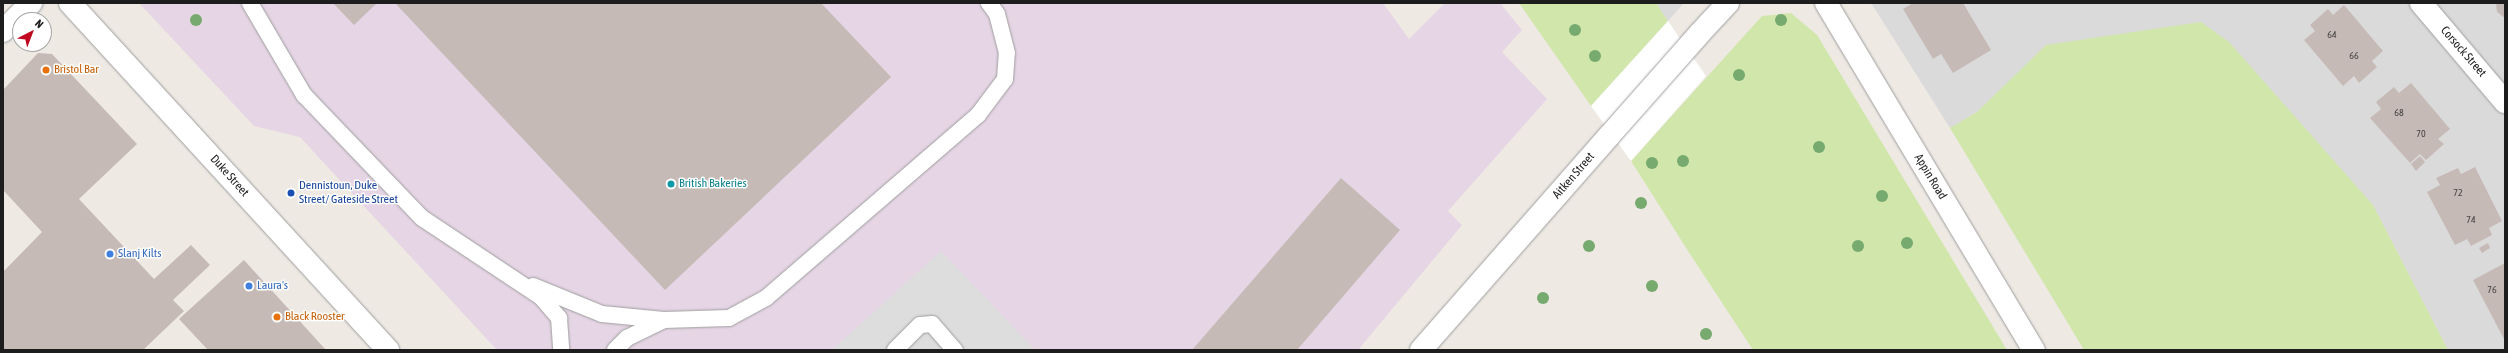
<!DOCTYPE html>
<html>
<head>
<meta charset="utf-8">
<style>
  body { margin:0 }
  #map { position:relative; width:2508px; height:353px; overflow:hidden; background:#eee9e3; font-family:"Asap Condensed",sans-serif }
  div>[style] { position:absolute }
  .residential>* { inset:0; background:#dbdada }
  .industrial>* { inset:0; background:#e6d5e5 }
  .grass>* { inset:0; background:#d0e6aa }
  .parking>* { inset:0; background:#ddd }
  .pier>* { inset:0; background:#fff }
  .building>* { inset:0; background:#c5bab6 }
  .roads { filter:drop-shadow(0 0 1px #9e9e9e) drop-shadow(0 0 1px #9e9e9e) }
  .service>* { height:16px; margin:-8px; padding:0 8px; transform-origin:8px; border-radius:8px; background:#fff }
  .pedestrian>* { height:22px; margin:-11px; padding:0 11px; transform-origin:11px; border-radius:11px; background:#fff }
  .minor>* { height:22px; margin:-11px; padding:0 11px; transform-origin:11px; border-radius:11px; background:#fff }
  .tertiary>* { height:22px; margin:-11px; padding:0 11px; transform-origin:11px; border-radius:11px; background:#fff }
  .trees>* { width:12px; height:12px; margin:-6px; border-radius:50%; background:#77aa6f }
  .dots>* { width:11px; height:11px; translate:-50% -50%; box-sizing:border-box; border:2px solid #fff; border-radius:50% }
  span { translate:-50% -50%; white-space:nowrap; text-align:center; line-height:1.15; -webkit-text-stroke:3px #fff; paint-order:stroke }
  .number-label { font-size:10px; color:#474443 }
  .number-label span { -webkit-text-stroke-width:0 }
  .street-label { font-size:12px; color:#1d1d1d }
  .food-label { font-size:12px; color:#c56008 }
  .left { translate:0 -50%; text-align:left }
  .culture-label { font-size:12px; color:#0d838f }
  .transit-label { font-size:12px; color:#164399 }
  .shop-label { font-size:12px; color:#366cbe }
  .frame { position:absolute; inset:0; border:4px solid #1d1d1d; pointer-events:none }
  .north { position:absolute; left:12px; top:12px; width:40px; height:40px; box-sizing:border-box; background:#fff; border:1px solid #a5a5a5; border-radius:50%; rotate:42deg; font-size:11px; font-weight:700; line-height:16px; text-align:center; color:#1d1d1d }
  .north::after { content:''; display:block; margin:auto; width:14px; height:18px; background:#c10821; clip-path:polygon(50% 0,100% 100%,50% 72%,0 100%) }
</style>
</head>
<body>
<div id="map">
  <div class="residential">
    <div style="clip-path:polygon(1656px 3px,1684px 3px,1668px 21px)"></div>
    <div style="clip-path:polygon(1871px 3px,2505px 3px,2505px 350px,2448px 350px,2373px 205px,1977px 112px,1950px 128px)"></div>
  </div>
  <div class="industrial">
    <div style="clip-path:polygon(139px 3px,1383px 3px,1409px 39px,1445px 3px,1500px 3px,1522px 30px,1502px 52px,1547px 99px,1448px 211px,1462px 225px,1358px 350px,497px 350px,300px 137px,254px 126px)"></div>
  </div>
  <div class="grass">
    <div style="clip-path:polygon(1519px 3px,1656px 3px,1668px 21px,1591px 106px)"></div>
    <div style="clip-path:polygon(1791px 13px,1817px 35px,2007px 350px,1753px 350px,1690px 254px,1631px 161px,1762px 16px)"></div>
    <div style="clip-path:polygon(2201px 22px,2229px 42px,2373px 205px,2448px 350px,2084px 350px,1950px 128px,1977px 112px,2046px 45px)"></div>
  </div>
  <div class="parking">
    <div style="clip-path:polygon(941px 251px,1035px 350px,832px 350px)"></div>
  </div>
  <div class="pier">
    <div style="clip-path:polygon(1668px 21px,1706px 76px,1631px 161px,1591px 106px)"></div>
  </div>
  <div class="building">
    <div style="clip-path:polygon(333px 3px,377px 3px,354px 25px)"></div>
    <div style="clip-path:polygon(395px 3px,821px 3px,891px 77px,665px 290px)"></div>
    <div style="clip-path:polygon(1913px 3px,1963px 3px,1991px 50px,1953px 73px,1941px 54px,1933px 59px,1903px 9px)"></div>
    <div style="clip-path:polygon(2496px 3px,2505px 3px,2505px 18px,2497px 12px)"></div>
    <div style="clip-path:polygon(2344px 5px,2383px 51px,2372px 61px,2377px 67px,2359px 83px,2354px 76px,2343px 86px,2304px 40px,2315px 31px,2310px 25px,2328px 9px,2333px 15px)"></div>
    <div style="clip-path:polygon(38px 53px,52px 54px,137px 144px,79px 199px,154px 279px,191px 245px,210px 265px,173px 300px,184px 311px,143px 350px,3px 350px,3px 272px,42px 232px,3px 190px,3px 90px)"></div>
    <div style="clip-path:polygon(2411px 83px,2450px 129px,2438px 139px,2444px 144px,2426px 160px,2420px 154px,2410px 163px,2370px 118px,2381px 109px,2376px 102px,2394px 87px,2399px 93px)"></div>
    <div style="clip-path:polygon(2420px 156px,2425px 162px,2416px 171px,2411px 164px)"></div>
    <div style="clip-path:polygon(2475px 167px,2502px 221px,2489px 228px,2492px 235px,2471px 246px,2467px 239px,2455px 245px,2427px 192px,2440px 185px,2436px 178px,2458px 168px,2461px 174px)"></div>
    <div style="clip-path:polygon(1341px 178px,1400px 230px,1297px 350px,1192px 350px)"></div>
    <div style="clip-path:polygon(2488px 243px,2490px 248px,2482px 253px,2479px 248px)"></div>
    <div style="clip-path:polygon(244px 260px,326px 350px,208px 350px,179px 319px)"></div>
    <div style="clip-path:polygon(2505px 263px,2505px 341px,2473px 280px)"></div>
  </div>
  <div class="roads">
    <div class="service">
      <div style="left:250px;top:3px;width:107px;rotate:59.6deg"></div>
      <div style="left:304px;top:95px;width:170px;rotate:46.2deg"></div>
      <div style="left:422px;top:218px;width:143px;rotate:33.6deg"></div>
      <div style="left:541px;top:297px;width:28px;rotate:49deg"></div>
      <div style="left:559px;top:318px;width:32px;rotate:86deg"></div>
      <div style="left:533px;top:286px;width:74px;rotate:22.1deg"></div>
      <div style="left:602px;top:314px;width:62px;rotate:5.5deg"></div>
      <div style="left:615px;top:350px;width:17px;rotate:-45deg"></div>
      <div style="left:627px;top:338px;width:41px;rotate:-25.9deg"></div>
      <div style="left:664px;top:320px;width:65px;rotate:-1.8deg"></div>
      <div style="left:729px;top:318px;width:42px;rotate:-28.4deg"></div>
      <div style="left:766px;top:298px;width:280px;rotate:-40.8deg"></div>
      <div style="left:978px;top:115px;width:45px;rotate:-53.1deg"></div>
      <div style="left:1005px;top:79px;width:26px;rotate:-86deg"></div>
      <div style="left:1007px;top:53px;width:40px;rotate:-104.4deg"></div>
      <div style="left:997px;top:14px;width:14px;rotate:-126deg"></div>
      <div style="left:895px;top:350px;width:35px;rotate:-45deg"></div>
      <div style="left:920px;top:325px;width:12px;rotate:-5deg"></div>
      <div style="left:932px;top:324px;width:35px;rotate:49deg"></div>
    </div>
    <div class="pedestrian">
      <div style="left:1826px;top:3px;width:405px;rotate:59.1deg"></div>
      <div style="left:1609px;top:136px;width:137px;rotate:-48.5deg"></div>
    </div>
    <div class="minor">
      <div style="left:2421px;top:3px;width:130px;rotate:49.7deg"></div>
      <div style="left:3px;top:31px;width:40px;rotate:-45deg"></div>
      <div style="left:1700px;top:33px;width:41px;rotate:-47deg"></div>
      <div style="left:1421px;top:350px;width:285px;rotate:-48.7deg"></div>
    </div>
    <div class="tertiary">
      <div style="left:70px;top:3px;width:471px;rotate:47.5deg"></div>
    </div>
  </div>
  <div class="trees">
    <div style="left:196px;top:20px"></div>
    <div style="left:1781px;top:20px"></div>
    <div style="left:1575px;top:30px"></div>
    <div style="left:1595px;top:56px"></div>
    <div style="left:1739px;top:75px"></div>
    <div style="left:1819px;top:147px"></div>
    <div style="left:1683px;top:161px"></div>
    <div style="left:1652px;top:163px"></div>
    <div style="left:1882px;top:196px"></div>
    <div style="left:1641px;top:203px"></div>
    <div style="left:1907px;top:243px"></div>
    <div style="left:1589px;top:246px"></div>
    <div style="left:1858px;top:246px"></div>
    <div style="left:1652px;top:286px"></div>
    <div style="left:1543px;top:298px"></div>
    <div style="left:1706px;top:334px"></div>
  </div>
  <div class="dots">
    <div style="left:46px;top:70px;background:#e8710a"></div>
    <div style="left:671px;top:184px;background:#0f9aa8"></div>
    <div style="left:291px;top:193px;background:#1a4fb4"></div>
    <div style="left:110px;top:254px;background:#3f7fe0"></div>
    <div style="left:249px;top:286px;background:#3f7fe0"></div>
    <div style="left:277px;top:317px;background:#e8710a"></div>
  </div>
  <div class="number-label">
    <span style="left:2332px;top:35px">64</span>
    <span style="left:2354px;top:56px">66</span>
    <span style="left:2399px;top:113px">68</span>
    <span style="left:2421px;top:134px">70</span>
    <span style="left:2458px;top:193px">72</span>
    <span style="left:2471px;top:220px">74</span>
    <span style="left:2492px;top:290px">76</span>
  </div>
  <div class="street-label">
    <span style="left:2463px;top:52px;rotate:49deg">Corsock Street</span>
    <span style="left:229px;top:176px;rotate:48deg">Duke Street</span>
    <span style="left:1574px;top:176px;rotate:-49deg">Aitken Street</span>
    <span style="left:1930px;top:177px;rotate:59deg">Appin Road</span>
  </div>
  <div class="food-label">
    <span class="left" style="left:54px;top:70px">Bristol Bar</span>
    <span class="left" style="left:285px;top:317px">Black Rooster</span>
  </div>
  <div class="culture-label">
    <span class="left" style="left:679px;top:184px">British Bakeries</span>
  </div>
  <div class="transit-label">
    <span class="left" style="left:299px;top:193px">Dennistoun, Duke<br>Street/ Gateside Street</span>
  </div>
  <div class="shop-label">
    <span class="left" style="left:118px;top:254px">Slanj Kilts</span>
    <span class="left" style="left:257px;top:286px">Laura's</span>
  </div>
  <div class="frame"></div>
  <div class="north">N</div>
</div>
</body>
</html>
